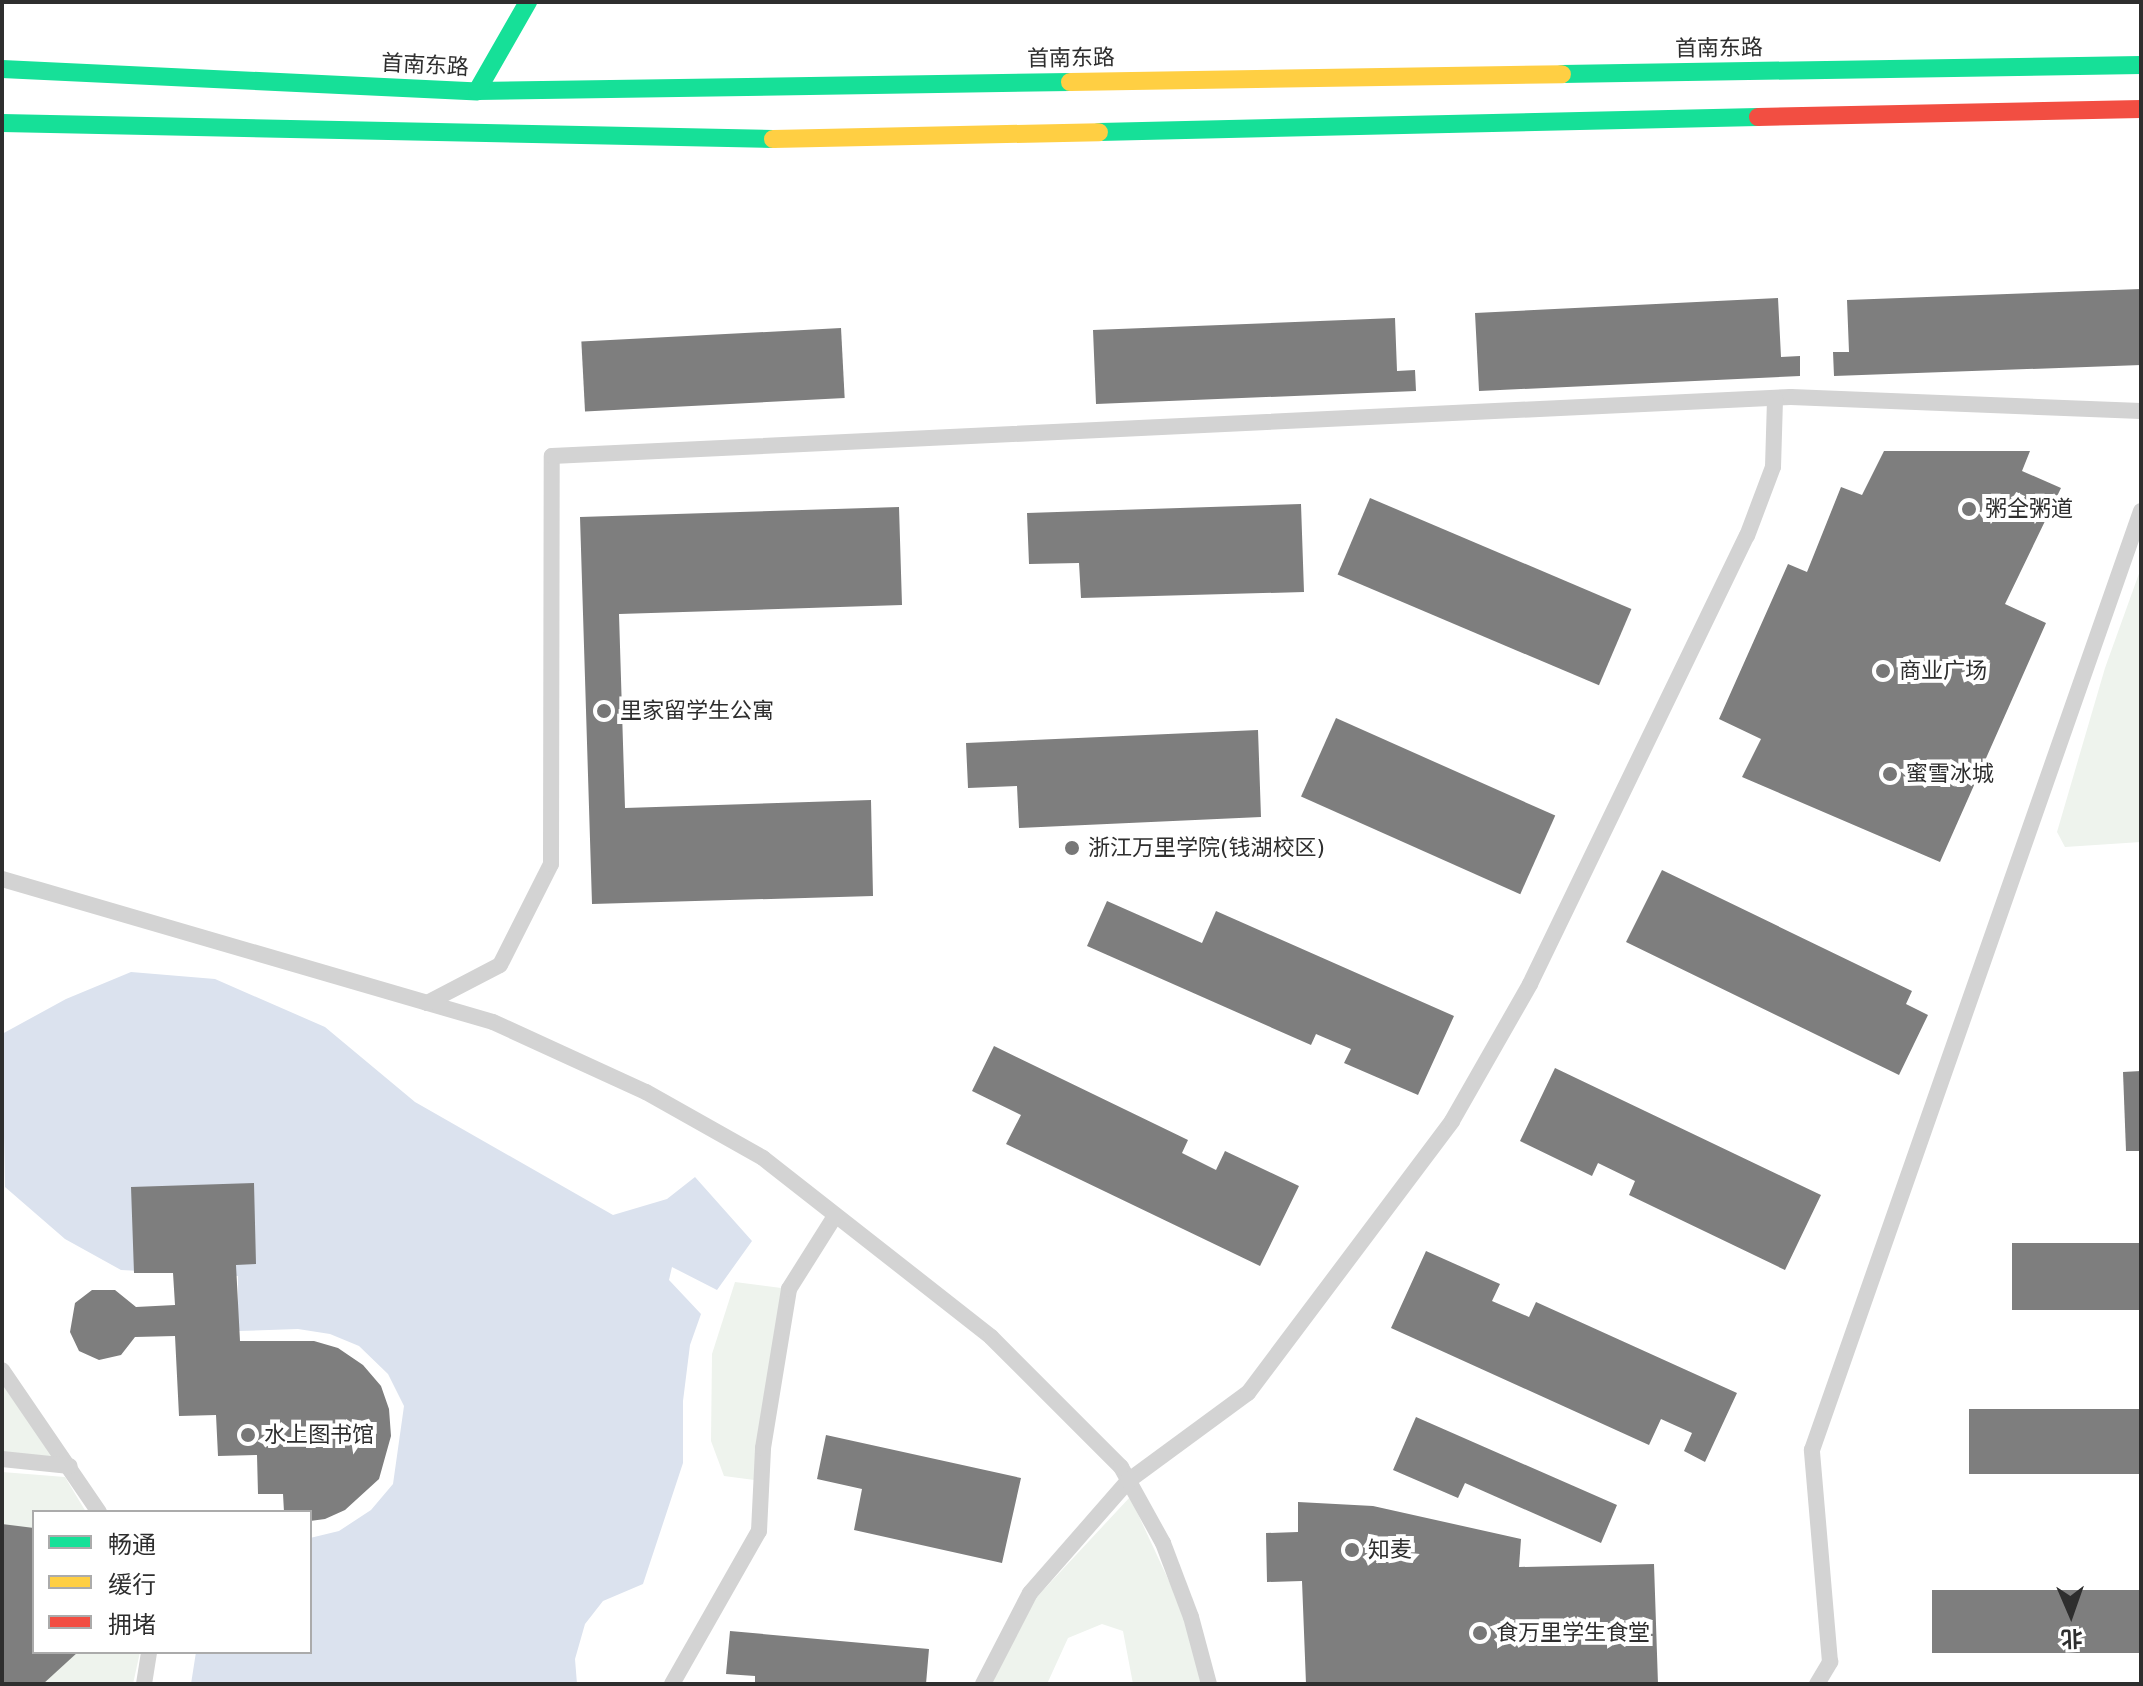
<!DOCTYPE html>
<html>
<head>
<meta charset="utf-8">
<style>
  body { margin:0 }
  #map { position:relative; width:2143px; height:1686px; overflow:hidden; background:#fff; font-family:"DejaVu Sans","Noto Sans SC",sans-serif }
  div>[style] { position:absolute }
  .green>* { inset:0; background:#eef3ed }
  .water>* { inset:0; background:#dbe2ee }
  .building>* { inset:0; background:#7e7e7e; transform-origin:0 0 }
  .lane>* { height:16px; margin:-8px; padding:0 8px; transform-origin:8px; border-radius:8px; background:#d3d3d3 }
  .fast>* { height:18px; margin:-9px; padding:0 9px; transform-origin:9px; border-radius:9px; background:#16e098 }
  .slow>* { height:18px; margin:-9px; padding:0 9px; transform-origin:9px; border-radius:9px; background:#ffcf43 }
  .jam>* { height:18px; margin:-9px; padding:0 9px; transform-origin:9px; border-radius:9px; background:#f24e42 }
  .dots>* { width:22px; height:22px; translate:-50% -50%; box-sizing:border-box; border:4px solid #fff; border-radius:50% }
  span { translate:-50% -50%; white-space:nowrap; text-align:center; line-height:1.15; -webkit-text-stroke:8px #fff; paint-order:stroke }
  .street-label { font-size:22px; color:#2e2e2e }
  .poi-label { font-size:22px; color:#2e2e2e }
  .left { translate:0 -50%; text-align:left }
  .frame { position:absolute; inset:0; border:4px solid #2e2e2e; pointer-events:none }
  .legend { position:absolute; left:32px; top:1510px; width:280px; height:144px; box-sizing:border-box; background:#fff; border:2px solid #ababab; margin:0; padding:10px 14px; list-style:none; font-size:24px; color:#2e2e2e }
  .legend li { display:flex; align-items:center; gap:16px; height:40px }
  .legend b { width:40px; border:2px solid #ababab }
  .north { position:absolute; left:2031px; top:1574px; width:80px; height:80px; -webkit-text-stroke:6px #fff; paint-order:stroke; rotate:178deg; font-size:22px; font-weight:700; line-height:32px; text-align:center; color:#2e2e2e }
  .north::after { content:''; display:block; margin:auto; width:28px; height:36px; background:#2e2e2e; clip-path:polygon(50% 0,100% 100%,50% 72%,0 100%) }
</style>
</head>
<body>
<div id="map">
  <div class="green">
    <div style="clip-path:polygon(2141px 568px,2141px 842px,2065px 847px,2057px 832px,2105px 668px)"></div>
    <div style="clip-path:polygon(735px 1282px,789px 1289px,762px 1481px,724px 1476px,711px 1441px,712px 1354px)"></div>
    <div style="clip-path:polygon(2px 1370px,70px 1466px,2px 1459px)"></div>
    <div style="clip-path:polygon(2px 1472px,65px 1477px,86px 1512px,34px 1512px,34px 1652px,140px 1652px,133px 1684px,2px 1684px)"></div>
    <div style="clip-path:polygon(1130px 1497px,1187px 1620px,1202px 1684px,1133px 1684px,1123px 1631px,1102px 1624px,1068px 1638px,1047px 1684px,991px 1684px,1035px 1599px)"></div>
  </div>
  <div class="water">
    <div style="clip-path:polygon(131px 972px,215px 979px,325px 1027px,415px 1102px,613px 1215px,667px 1199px,695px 1177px,752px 1241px,717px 1290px,672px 1267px,669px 1280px,701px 1314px,690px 1345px,683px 1401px,683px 1463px,643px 1584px,603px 1601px,585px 1624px,575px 1659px,577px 1684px,191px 1684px,196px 1652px,310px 1652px,310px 1538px,339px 1531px,371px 1510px,393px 1484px,404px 1406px,388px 1374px,359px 1346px,330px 1334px,298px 1329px,238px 1331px,238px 1276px,121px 1270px,65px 1239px,5px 1187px,2px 1034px,66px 999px)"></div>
  </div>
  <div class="building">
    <div style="clip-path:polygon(2141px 289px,2141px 365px,1834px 376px,1833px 352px,1849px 352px,1847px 300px)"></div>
    <div style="clip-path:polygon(1778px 298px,1781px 357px,1800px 356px,1800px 376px,1479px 391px,1475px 313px)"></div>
    <div style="clip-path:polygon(1395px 318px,1397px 371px,1415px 370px,1416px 391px,1096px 404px,1093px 330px)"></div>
    <div style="left:841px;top:328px;width:70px;height:260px;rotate:87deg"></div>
    <div style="clip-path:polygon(1884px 451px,2030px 451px,2022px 471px,2061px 488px,2005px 604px,2046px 623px,1940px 862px,1742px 777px,1761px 739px,1719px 719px,1788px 564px,1807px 572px,1841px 487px,1862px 495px)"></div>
    <div style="left:1370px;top:498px;width:284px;height:83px;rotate:23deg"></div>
    <div style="clip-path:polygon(1301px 504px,1304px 592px,1081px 598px,1079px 563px,1029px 564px,1027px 513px)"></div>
    <div style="clip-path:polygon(899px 507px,902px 605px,619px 614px,625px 808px,871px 800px,873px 896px,592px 904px,580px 517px)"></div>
    <div style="left:1336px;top:718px;width:240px;height:86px;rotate:24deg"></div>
    <div style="clip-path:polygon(1258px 730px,1261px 817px,1019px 828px,1017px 786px,968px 788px,966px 743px)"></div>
    <div style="clip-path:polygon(1662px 870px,1912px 991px,1906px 1004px,1928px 1015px,1899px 1075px,1626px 942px)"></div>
    <div style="clip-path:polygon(1107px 901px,1202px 943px,1216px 911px,1454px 1016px,1418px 1095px,1344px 1063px,1351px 1049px,1316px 1034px,1311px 1045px,1087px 946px)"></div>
    <div style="clip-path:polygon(994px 1046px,1188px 1140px,1182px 1153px,1216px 1170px,1225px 1151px,1299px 1186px,1260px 1266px,1006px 1144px,1021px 1115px,972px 1091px)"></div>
    <div style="clip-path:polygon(1555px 1068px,1821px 1195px,1785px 1270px,1629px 1195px,1635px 1181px,1598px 1163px,1592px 1176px,1520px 1141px)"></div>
    <div style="clip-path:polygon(2141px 1071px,2141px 1151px,2126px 1151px,2123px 1072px)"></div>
    <div style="clip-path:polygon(254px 1183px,256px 1264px,236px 1265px,240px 1341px,314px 1341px,338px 1348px,363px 1365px,381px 1386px,389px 1409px,391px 1436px,379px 1479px,345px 1510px,325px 1519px,310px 1521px,310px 1512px,284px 1512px,283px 1494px,258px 1494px,257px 1455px,218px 1456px,216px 1415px,179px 1416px,175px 1336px,135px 1337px,121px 1355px,99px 1360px,79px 1351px,70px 1332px,75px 1303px,92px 1290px,115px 1290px,136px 1307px,175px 1305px,173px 1273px,134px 1273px,131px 1187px)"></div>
    <div style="left:2141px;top:1243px;width:67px;height:129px;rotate:90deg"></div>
    <div style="clip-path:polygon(1426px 1251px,1500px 1284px,1492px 1301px,1529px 1317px,1536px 1302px,1737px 1393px,1705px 1462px,1684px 1451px,1692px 1433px,1661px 1419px,1649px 1445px,1391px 1328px)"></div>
    <div style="left:2141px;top:1409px;width:65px;height:172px;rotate:90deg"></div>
    <div style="clip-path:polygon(1416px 1417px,1617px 1505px,1601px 1543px,1465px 1483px,1458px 1498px,1393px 1470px)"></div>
    <div style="clip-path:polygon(826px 1435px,1021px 1478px,1002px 1563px,854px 1530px,862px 1489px,817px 1479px)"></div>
    <div style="clip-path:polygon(1298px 1502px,1373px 1506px,1521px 1539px,1519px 1567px,1654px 1564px,1658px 1684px,1306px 1684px,1302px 1581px,1267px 1582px,1266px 1533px,1298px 1532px)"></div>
    <div style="clip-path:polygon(2px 1524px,34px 1528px,34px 1652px,78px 1652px,43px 1684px,2px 1684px)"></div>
    <div style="left:2141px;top:1590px;width:63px;height:209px;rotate:90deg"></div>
    <div style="clip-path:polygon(730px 1631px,929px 1649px,926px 1684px,755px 1684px,755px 1676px,726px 1674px)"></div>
  </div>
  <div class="lane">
    <div style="left:2px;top:879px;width:511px;rotate:16.24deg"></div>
    <div style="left:493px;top:1022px;width:168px;rotate:24.6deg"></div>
    <div style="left:646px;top:1092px;width:134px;rotate:29.4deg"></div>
    <div style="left:763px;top:1158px;width:290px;rotate:38.1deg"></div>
    <div style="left:991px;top:1337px;width:184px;rotate:45deg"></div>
    <div style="left:1121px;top:1467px;width:87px;rotate:61.1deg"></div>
    <div style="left:1163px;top:1543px;width:79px;rotate:69.3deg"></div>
    <div style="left:1191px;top:1617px;width:69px;rotate:75deg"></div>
    <div style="left:427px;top:1003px;width:82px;rotate:-27.5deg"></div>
    <div style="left:500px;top:965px;width:113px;rotate:-63.2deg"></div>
    <div style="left:551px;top:864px;width:408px;rotate:-89.9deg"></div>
    <div style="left:552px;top:456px;width:1240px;rotate:-2.73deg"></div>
    <div style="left:1791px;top:397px;width:350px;rotate:2.3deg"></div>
    <div style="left:2px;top:1370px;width:172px;rotate:55.7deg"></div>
    <div style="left:2px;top:1459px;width:68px;rotate:5.9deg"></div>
    <div style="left:144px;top:1684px;width:32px;rotate:-81deg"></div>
    <div style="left:672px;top:1684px;width:176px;rotate:-60.4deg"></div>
    <div style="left:759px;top:1531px;width:83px;rotate:-87.2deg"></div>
    <div style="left:763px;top:1448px;width:161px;rotate:-80.7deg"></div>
    <div style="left:789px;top:1289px;width:86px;rotate:-57.8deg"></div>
    <div style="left:983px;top:1684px;width:102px;rotate:-62.7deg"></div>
    <div style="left:1030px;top:1593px;width:149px;rotate:-48.8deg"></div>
    <div style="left:1128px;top:1481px;width:149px;rotate:-36.3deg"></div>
    <div style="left:1248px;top:1393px;width:340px;rotate:-53.1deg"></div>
    <div style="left:1452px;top:1121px;width:158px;rotate:-60.3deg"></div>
    <div style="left:1530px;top:984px;width:498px;rotate:-64.2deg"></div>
    <div style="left:1747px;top:536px;width:74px;rotate:-69.4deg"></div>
    <div style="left:1773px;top:467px;width:69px;rotate:-88.3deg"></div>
    <div style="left:1817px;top:1684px;width:26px;rotate:-59deg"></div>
    <div style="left:1830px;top:1662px;width:213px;rotate:-94.9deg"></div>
    <div style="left:1812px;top:1450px;width:995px;rotate:-70.69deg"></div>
  </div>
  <div class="fast">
    <div style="left:2px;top:69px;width:476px;rotate:2.7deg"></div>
    <div style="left:477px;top:91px;width:593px;rotate:-0.87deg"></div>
    <div style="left:1562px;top:74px;width:579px;rotate:-0.89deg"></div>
    <div style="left:477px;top:91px;width:103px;rotate:-60.2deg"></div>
    <div style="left:2px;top:123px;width:771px;rotate:1.19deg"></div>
    <div style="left:1099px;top:132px;width:659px;rotate:-1.3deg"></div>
  </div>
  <div class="slow">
    <div style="left:1070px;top:82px;width:492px;rotate:-0.9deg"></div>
    <div style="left:773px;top:139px;width:326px;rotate:-1.2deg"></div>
  </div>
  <div class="jam">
    <div style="left:1758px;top:117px;width:383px;rotate:-1.2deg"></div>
  </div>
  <div class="dots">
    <div style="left:1969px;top:509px;background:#777"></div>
    <div style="left:1883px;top:671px;background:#777"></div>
    <div style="left:604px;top:711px;background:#777"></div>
    <div style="left:1890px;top:774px;background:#777"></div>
    <div style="left:1072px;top:848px;background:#777"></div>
    <div style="left:248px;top:1435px;background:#777"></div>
    <div style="left:1352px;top:1550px;background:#777"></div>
    <div style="left:1480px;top:1633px;background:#777"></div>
  </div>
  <div class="street-label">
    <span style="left:1719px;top:48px;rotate:-1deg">首南东路</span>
    <span style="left:1071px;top:58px;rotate:-1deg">首南东路</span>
    <span style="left:425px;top:65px;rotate:3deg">首南东路</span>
  </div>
  <div class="poi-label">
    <span class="left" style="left:1985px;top:509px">粥全粥道</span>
    <span class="left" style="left:1899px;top:671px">商业广场</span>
    <span class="left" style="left:620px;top:711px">里家留学生公寓</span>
    <span class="left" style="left:1906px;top:774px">蜜雪冰城</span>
    <span class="left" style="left:1088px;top:848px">浙江万里学院(钱湖校区)</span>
    <span class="left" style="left:264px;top:1435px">水上图书馆</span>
    <span class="left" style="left:1368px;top:1550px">知麦</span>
    <span class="left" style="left:1496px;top:1633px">食万里学生食堂</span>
  </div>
  <div class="frame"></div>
  <ul class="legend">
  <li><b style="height:10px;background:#16e098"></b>畅通</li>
  <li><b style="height:10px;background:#ffcf43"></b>缓行</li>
  <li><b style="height:10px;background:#f24e42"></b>拥堵</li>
  </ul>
  <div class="north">北</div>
</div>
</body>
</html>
